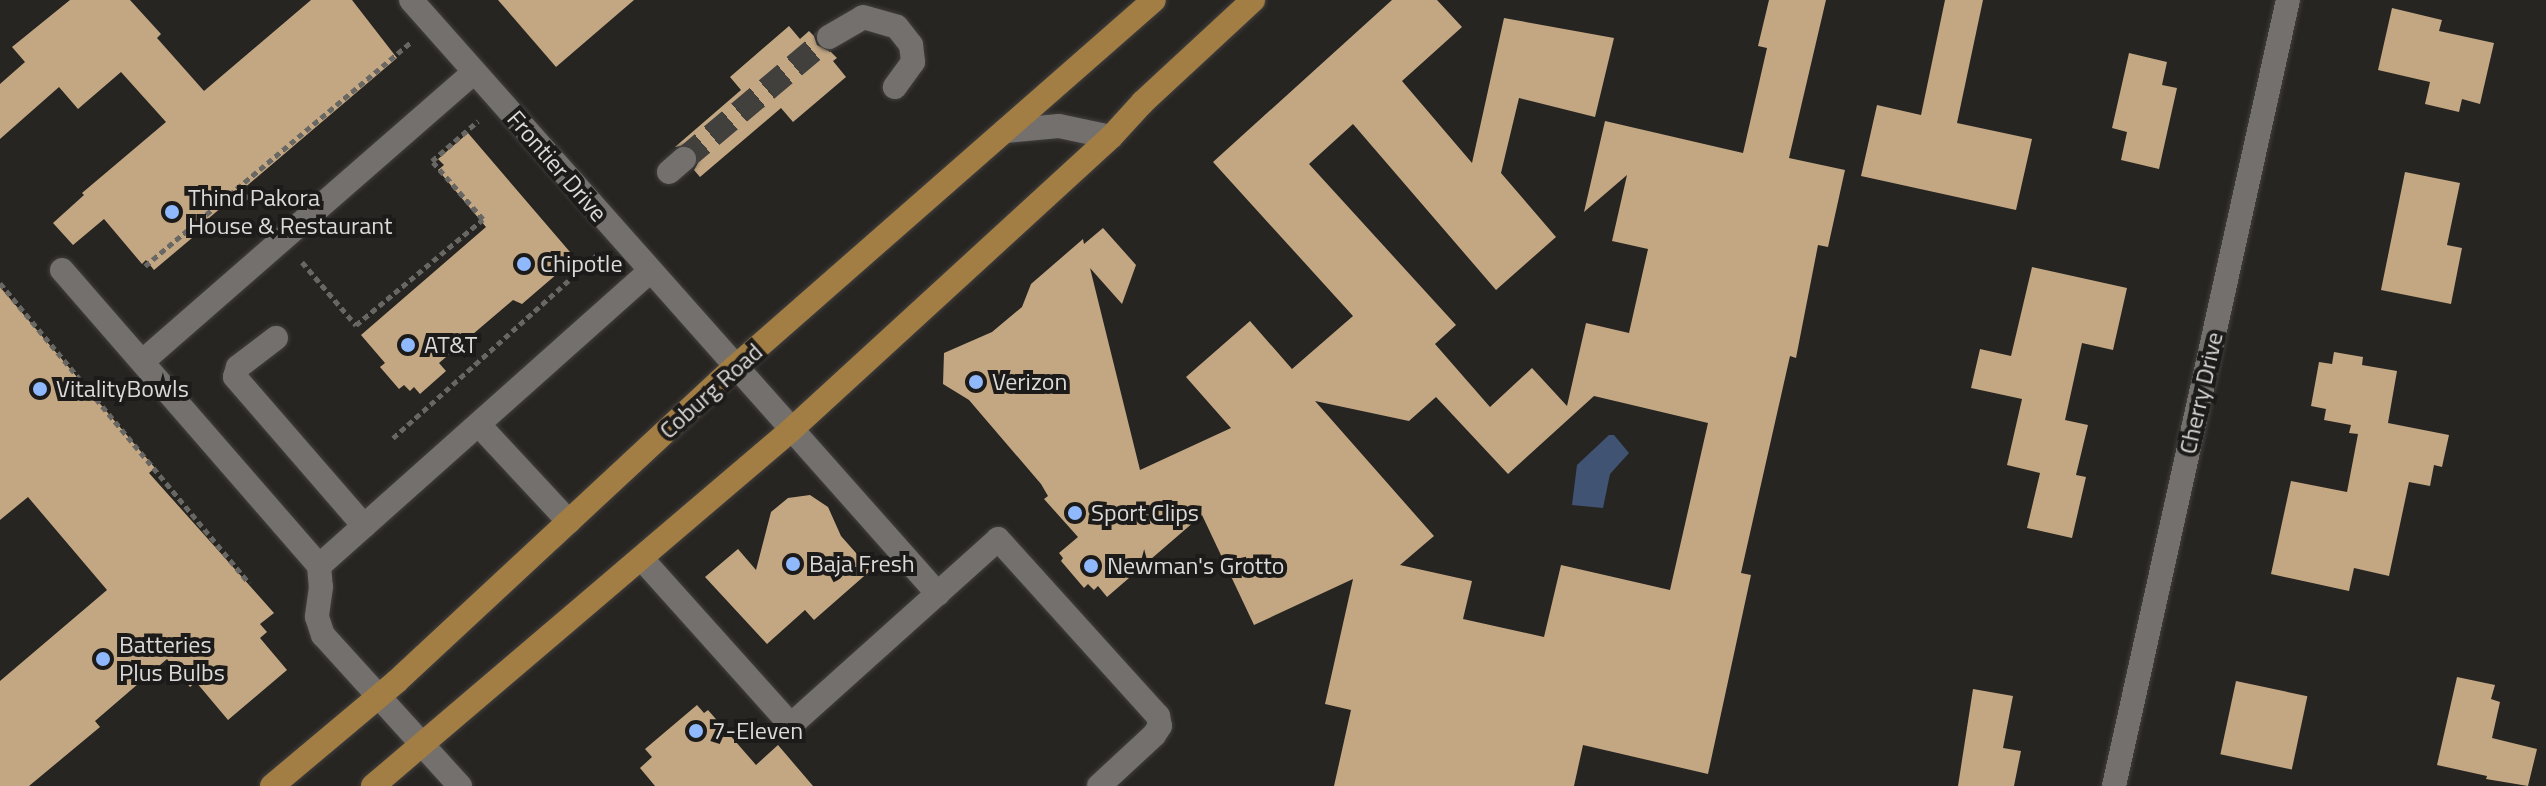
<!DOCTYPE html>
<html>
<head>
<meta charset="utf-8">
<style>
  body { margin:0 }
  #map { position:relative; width:2546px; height:786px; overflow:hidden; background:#272522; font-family:"Titillium Web",sans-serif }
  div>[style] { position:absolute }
  .water>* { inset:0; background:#405373 }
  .building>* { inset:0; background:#c3a783; transform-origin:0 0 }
  .minor-tunnel>* { height:24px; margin-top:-12px; transform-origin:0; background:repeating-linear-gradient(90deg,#42403d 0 24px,transparent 0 36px) }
  .path>* { height:5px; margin-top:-2.5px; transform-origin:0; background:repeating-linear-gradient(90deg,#686764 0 6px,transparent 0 10px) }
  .roads { filter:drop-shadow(0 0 2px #413f3d) drop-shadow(0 0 2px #413f3d) }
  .minor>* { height:24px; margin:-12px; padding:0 12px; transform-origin:12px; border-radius:12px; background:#73706d }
  .major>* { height:24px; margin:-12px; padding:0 12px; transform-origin:12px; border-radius:12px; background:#a27d44 }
  .dots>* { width:22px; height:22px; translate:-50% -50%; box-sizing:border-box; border:4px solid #1d1b19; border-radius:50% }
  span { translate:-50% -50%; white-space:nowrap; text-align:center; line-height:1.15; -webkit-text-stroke:8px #1d1b19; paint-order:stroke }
  .street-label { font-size:24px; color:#dbdad8 }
  .poi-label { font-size:24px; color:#dbdad8 }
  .left { translate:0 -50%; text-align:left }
</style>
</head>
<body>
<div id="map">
  <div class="water">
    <div style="clip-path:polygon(1609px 435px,1614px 435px,1629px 453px,1610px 474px,1603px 508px,1572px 505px,1577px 465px)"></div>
  </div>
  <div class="building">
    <div style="clip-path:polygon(70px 0,130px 0,161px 34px,157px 38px,204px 91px,311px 0,352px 0,397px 58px,189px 235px,192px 238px,154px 270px,146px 260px,142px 264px,104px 219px,73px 245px,53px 223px,84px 195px,82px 193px,166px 122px,121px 72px,78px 109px,59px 87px,0 139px,0 84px,25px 62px,12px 47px)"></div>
    <div style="clip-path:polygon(498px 0,634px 0,556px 67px)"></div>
    <div style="clip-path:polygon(evenodd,1392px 0,1437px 0,1462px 27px,1402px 81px,1472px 163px,1504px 18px,1614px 38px,1595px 117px,1519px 98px,1501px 173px,1556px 237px,1496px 290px,1353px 124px,1309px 164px,1456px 325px,1435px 344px,1490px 407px,1532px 368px,1567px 406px,1586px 323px,1629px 333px,1648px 249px,1612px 241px,1627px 175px,1584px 212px,1605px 121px,1743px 153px,1767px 48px,1758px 46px,1769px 0,1826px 0,1789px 158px,1845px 170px,1828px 247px,1818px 245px,1796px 358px,1790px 356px,1741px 573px,1751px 575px,1708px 774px,1583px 745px,1574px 786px,1334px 786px,1351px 710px,1325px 704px,1353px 579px,1254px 625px,1202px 515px,1107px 597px,1098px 586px,1094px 590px,1088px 584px,1084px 588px,1061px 561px,1063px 558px,1059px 553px,1078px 537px,1044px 499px,1048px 496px,1041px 484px,969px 400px,943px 384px,944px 353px,992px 332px,1022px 307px,1031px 284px,1083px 239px,1084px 244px,1103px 228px,1136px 265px,1122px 304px,1090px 268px,1140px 470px,1231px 428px,1186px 377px,1250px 321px,1292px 369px,1353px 316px,1213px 162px,1392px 0,1594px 396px,1708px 423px,1670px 590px,1561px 565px,1544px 637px,1463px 619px,1472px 581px,1400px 565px,1434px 536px,1315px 401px,1409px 421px,1436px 397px,1508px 474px,1594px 396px)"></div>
    <div style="clip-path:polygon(1945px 0,1983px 0,1957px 123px,2032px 139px,2016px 210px,1861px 176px,1877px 105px,1921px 115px)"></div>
    <div style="clip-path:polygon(2392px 8px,2442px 20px,2439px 31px,2494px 43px,2480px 104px,2462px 99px,2459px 112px,2425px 104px,2430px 82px,2378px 70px)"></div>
    <div style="clip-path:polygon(789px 26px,800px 39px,809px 31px,814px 36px,817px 45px,831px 52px,837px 58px,833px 61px,846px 77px,793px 122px,781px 108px,700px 177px,694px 170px,698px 163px,696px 150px,688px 145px,675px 147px,741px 90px,730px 77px)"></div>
    <div style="clip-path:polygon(2129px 53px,2167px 62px,2162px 85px,2177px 88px,2159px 169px,2121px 160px,2127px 132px,2112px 128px)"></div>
    <div style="clip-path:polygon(468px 133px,570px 252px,567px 255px,572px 261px,522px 304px,513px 300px,439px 363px,446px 371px,420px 394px,414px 387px,410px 391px,404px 385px,399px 389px,380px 367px,385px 363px,361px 335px,486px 227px,438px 170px,444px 165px,438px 159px)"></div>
    <div style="clip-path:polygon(2405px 172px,2460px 183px,2447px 245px,2462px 248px,2451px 304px,2381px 290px)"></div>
    <div style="clip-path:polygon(2032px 267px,2127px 288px,2113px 350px,2082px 343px,2065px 420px,2088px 425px,2076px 475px,2086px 477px,2072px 538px,2027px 528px,2040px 473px,2007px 465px,2022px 399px,1971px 388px,1980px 349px,2011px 356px)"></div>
    <div style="clip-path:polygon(0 287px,155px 468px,149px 473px,274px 613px,260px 624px,267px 632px,260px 638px,287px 670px,228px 720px,196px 682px,190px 687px,167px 659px,95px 721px,100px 727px,29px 786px,0 786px,0 681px,107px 590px,28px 497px,0 520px)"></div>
    <div style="clip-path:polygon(2334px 352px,2363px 357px,2362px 365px,2397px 371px,2388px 423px,2449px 435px,2442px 467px,2434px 465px,2430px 486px,2409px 482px,2389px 576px,2354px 568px,2349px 591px,2271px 574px,2291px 481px,2347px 492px,2358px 434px,2349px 433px,2351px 425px,2324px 420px,2326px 409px,2311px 406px,2319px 362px,2332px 364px)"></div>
    <div style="clip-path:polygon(810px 495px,828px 507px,841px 536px,871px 570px,814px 620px,805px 610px,767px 644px,705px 577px,738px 549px,756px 570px,771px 512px,788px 498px)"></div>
    <div style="clip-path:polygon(2457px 677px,2495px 685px,2491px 699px,2500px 702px,2492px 738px,2537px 749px,2528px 786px,2486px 779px,2487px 776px,2437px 765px)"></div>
    <div style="left:2236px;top:681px;width:73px;height:75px;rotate:12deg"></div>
    <div style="clip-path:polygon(1973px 689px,2013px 696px,2003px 748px,2021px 751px,2014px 786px,1958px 786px)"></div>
    <div style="clip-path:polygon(697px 705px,704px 713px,708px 710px,756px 765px,778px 745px,813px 786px,655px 786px,640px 768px,652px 757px,645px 749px)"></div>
  </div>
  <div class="minor-tunnel">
    <div style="left:684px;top:159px;width:189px;rotate:-40.1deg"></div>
  </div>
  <div class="path">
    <div style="left:239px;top:187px;width:15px;rotate:53deg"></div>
    <div style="left:302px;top:262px;width:83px;rotate:49.4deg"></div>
    <div style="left:356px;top:325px;width:165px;rotate:-39.8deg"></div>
    <div style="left:483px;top:219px;width:77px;rotate:-131.3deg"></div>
    <div style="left:432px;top:161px;width:61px;rotate:-41deg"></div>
    <div style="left:145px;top:266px;width:348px;rotate:-40.1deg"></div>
    <div style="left:0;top:283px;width:390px;rotate:50.3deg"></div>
    <div style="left:393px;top:438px;width:275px;rotate:-41.9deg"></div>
  </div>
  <div class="roads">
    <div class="minor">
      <div style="left:411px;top:0;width:794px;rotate:48.42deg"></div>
      <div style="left:829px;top:37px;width:39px;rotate:-30deg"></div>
      <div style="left:863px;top:17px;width:35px;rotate:16deg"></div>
      <div style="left:897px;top:27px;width:23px;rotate:52deg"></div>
      <div style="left:911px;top:45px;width:17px;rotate:83deg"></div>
      <div style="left:913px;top:62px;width:31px;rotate:126deg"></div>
      <div style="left:1005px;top:131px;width:54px;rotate:-5.3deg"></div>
      <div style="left:1059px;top:126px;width:53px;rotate:11.9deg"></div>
      <div style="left:669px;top:172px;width:20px;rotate:-41deg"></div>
      <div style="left:62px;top:270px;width:392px;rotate:49deg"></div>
      <div style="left:319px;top:566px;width:21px;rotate:85deg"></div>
      <div style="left:321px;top:587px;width:30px;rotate:98deg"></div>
      <div style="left:317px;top:617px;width:19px;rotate:72deg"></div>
      <div style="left:323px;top:635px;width:204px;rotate:47.8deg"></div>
      <div style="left:276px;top:338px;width:48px;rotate:142.7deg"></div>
      <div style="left:238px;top:367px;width:10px;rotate:107deg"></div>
      <div style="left:235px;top:377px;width:197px;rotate:49.1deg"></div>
      <div style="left:143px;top:361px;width:439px;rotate:-41.1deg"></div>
      <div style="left:479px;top:425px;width:132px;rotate:47.1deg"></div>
      <div style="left:642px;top:559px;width:223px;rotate:48.1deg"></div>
      <div style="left:791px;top:725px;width:278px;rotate:-41.9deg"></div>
      <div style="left:998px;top:539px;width:239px;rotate:47.9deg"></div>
      <div style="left:1158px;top:716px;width:10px;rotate:79deg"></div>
      <div style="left:1160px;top:726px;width:11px;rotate:124deg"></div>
      <div style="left:1154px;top:735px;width:75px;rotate:137.2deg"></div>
      <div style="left:319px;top:566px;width:442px;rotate:-41.7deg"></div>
      <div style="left:2114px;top:786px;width:805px;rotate:-77.52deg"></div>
    </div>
    <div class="major">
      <div style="left:272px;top:786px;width:163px;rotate:-40deg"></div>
      <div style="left:397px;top:681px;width:460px;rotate:-42.9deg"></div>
      <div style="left:734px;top:368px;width:558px;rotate:-41.22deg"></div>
      <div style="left:373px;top:786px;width:549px;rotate:-40.42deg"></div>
      <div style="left:791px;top:430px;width:434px;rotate:-42.5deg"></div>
      <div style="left:1111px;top:137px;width:47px;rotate:-47.6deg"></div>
      <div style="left:1143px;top:102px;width:150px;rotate:-42.8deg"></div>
    </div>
  </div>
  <div class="dots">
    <div style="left:172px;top:212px;background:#8fb8fd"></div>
    <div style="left:524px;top:264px;background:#8fb8fd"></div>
    <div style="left:408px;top:345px;background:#8fb8fd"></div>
    <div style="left:976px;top:382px;background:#8fb8fd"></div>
    <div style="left:40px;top:389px;background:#8fb8fd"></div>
    <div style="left:1075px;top:513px;background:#8fb8fd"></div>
    <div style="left:793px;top:564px;background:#8fb8fd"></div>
    <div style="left:1091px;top:566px;background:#8fb8fd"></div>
    <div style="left:103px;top:659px;background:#8fb8fd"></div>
    <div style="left:696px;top:731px;background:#8fb8fd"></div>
  </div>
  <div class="street-label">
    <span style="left:557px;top:166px;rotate:49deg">Frontier Drive</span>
    <span style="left:711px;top:391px;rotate:-42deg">Coburg Road</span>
    <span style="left:2201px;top:393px;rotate:-77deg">Cherry Drive</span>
  </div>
  <div class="poi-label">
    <span class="left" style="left:188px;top:212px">Thind Pakora<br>House &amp; Restaurant</span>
    <span class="left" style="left:540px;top:264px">Chipotle</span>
    <span class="left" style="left:424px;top:345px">AT&amp;T</span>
    <span class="left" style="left:992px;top:382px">Verizon</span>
    <span class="left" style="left:56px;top:389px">VitalityBowls</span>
    <span class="left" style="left:1091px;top:513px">Sport Clips</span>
    <span class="left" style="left:809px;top:564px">Baja Fresh</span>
    <span class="left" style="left:1107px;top:566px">Newman's Grotto</span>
    <span class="left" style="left:119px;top:659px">Batteries<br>Plus Bulbs</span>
    <span class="left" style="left:712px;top:731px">7-Eleven</span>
  </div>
</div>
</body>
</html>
